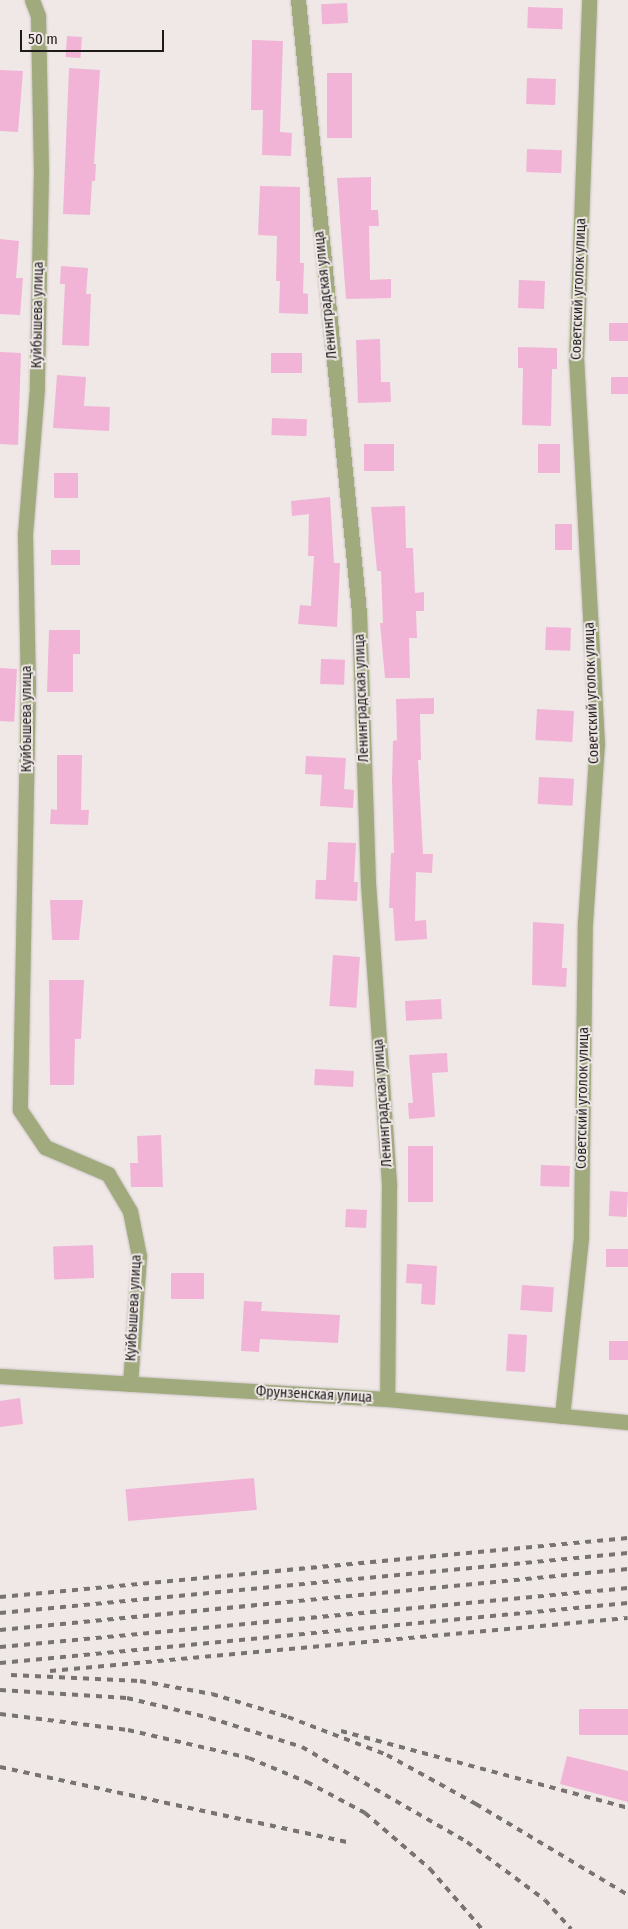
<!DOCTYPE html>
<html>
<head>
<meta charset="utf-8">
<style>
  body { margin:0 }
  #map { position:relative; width:628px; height:1929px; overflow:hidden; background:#efe8e6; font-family:"Fira Sans Condensed",sans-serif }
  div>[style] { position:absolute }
  .building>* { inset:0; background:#f1b4d6; transform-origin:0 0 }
  .roads { filter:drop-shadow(0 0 1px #c9c3c1) drop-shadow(0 0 1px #c9c3c1) }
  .minor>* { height:15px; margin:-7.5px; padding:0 7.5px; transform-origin:7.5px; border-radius:7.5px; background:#a1aa7c }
  .tertiary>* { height:15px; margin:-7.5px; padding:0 7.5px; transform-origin:7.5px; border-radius:7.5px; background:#a1aa7c }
  .rail>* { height:4px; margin-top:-2px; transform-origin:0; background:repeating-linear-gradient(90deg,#777371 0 6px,transparent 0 12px) }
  span { translate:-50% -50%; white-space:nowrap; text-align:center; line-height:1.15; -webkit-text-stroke:4px #efe8e6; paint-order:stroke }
  .street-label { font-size:14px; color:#1d1b1a }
  .scale { position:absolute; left:20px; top:30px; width:144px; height:22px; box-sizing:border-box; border:2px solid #1d1b1a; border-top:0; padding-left:6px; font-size:15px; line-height:18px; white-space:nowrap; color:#1d1b1a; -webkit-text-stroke:4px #efe8e6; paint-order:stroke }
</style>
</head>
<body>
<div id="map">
  <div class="building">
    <div style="left:347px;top:3px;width:20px;height:26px;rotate:87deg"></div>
    <div style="left:528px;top:7px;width:35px;height:21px;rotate:2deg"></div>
    <div style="left:67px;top:36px;width:15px;height:21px;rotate:4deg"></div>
    <div style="clip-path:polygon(252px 40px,283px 41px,280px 132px,292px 133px,291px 156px,262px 155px,263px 110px,251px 110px)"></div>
    <div style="clip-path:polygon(69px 68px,100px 70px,94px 164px,96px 164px,95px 181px,92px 181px,90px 215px,63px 214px)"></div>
    <div style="clip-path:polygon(0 70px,23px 71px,18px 132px,0 131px)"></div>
    <div style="left:327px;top:73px;width:25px;height:65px"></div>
    <div style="left:527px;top:78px;width:29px;height:26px;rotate:2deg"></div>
    <div style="left:527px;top:149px;width:35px;height:23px;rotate:2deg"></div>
    <div style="clip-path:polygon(371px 177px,371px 210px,378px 210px,379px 226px,369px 226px,370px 280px,391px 279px,391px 298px,346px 299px,337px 178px)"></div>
    <div style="clip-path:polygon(260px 186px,300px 187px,300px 263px,304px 263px,303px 293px,308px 294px,308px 314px,279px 313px,280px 281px,276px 281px,277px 236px,258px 235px)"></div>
    <div style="clip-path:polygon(0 239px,19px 241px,16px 278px,23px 278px,20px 315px,0 314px)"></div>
    <div style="clip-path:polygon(61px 266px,88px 268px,86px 294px,91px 294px,89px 346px,62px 345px,65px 284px,60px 284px)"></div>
    <div style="left:519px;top:280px;width:26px;height:28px;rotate:2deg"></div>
    <div style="left:609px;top:323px;width:19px;height:18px"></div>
    <div style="clip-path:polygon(380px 339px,381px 382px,390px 382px,391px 402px,358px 403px,356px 340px)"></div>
    <div style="clip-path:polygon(518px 347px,557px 348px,557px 369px,552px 369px,551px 426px,522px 425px,523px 368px,518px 368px)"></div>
    <div style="clip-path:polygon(0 352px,21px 353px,18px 445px,0 444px)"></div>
    <div style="left:271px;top:353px;width:31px;height:20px"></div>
    <div style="clip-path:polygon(57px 375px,86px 377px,84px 406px,110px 407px,109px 431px,53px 428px)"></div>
    <div style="left:611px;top:377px;width:17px;height:17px"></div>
    <div style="left:272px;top:418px;width:35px;height:17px;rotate:2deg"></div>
    <div style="left:364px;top:444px;width:30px;height:27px"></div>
    <div style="left:538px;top:444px;width:22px;height:29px"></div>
    <div style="left:54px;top:473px;width:24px;height:25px"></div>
    <div style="clip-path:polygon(330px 497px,334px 563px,340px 563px,337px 627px,298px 624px,300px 605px,311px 606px,314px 556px,308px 556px,309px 514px,292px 516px,291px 501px)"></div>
    <div style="clip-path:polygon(405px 506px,406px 548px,413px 548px,415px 593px,424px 592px,424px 611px,416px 611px,417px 638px,409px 638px,410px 678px,385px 678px,380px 623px,383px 623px,381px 571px,377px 571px,371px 507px)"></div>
    <div style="left:555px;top:524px;width:17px;height:26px"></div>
    <div style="left:51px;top:550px;width:29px;height:15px"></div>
    <div style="left:546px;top:627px;width:25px;height:23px;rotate:2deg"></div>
    <div style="clip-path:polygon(49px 630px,80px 630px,80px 654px,73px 654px,73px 692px,47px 692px)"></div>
    <div style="left:321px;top:659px;width:24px;height:25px;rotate:2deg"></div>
    <div style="left:0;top:668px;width:17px;height:53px;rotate:3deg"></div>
    <div style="clip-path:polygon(434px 698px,434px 714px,420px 714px,421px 760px,418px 760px,423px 854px,433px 854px,432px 873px,416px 872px,415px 921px,426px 920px,427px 939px,395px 941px,393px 908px,389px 908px,391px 853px,394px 853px,392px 781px,393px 741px,397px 740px,396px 699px)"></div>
    <div style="left:537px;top:709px;width:37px;height:31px;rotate:3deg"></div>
    <div style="clip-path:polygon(57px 755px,82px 755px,81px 810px,89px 810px,88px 825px,50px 824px,51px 809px,57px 810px)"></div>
    <div style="clip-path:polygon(306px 756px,346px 758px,344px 789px,354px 790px,353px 808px,320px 806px,322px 775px,305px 774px)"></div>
    <div style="left:539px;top:777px;width:35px;height:27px;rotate:3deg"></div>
    <div style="clip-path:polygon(328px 842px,356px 843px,354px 882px,358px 882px,357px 901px,315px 899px,316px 880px,326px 880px)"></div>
    <div style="clip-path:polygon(50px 900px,83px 900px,79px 940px,52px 940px)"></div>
    <div style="clip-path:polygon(533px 922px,564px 924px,562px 968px,567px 968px,566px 987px,532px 985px)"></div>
    <div style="left:333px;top:955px;width:27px;height:51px;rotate:4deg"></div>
    <div style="clip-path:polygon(49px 980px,84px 980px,81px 1039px,75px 1039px,74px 1085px,50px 1085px)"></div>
    <div style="left:441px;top:999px;width:20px;height:36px;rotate:87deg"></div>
    <div style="clip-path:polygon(447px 1053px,448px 1072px,432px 1073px,435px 1117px,409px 1119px,408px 1103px,413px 1103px,409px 1055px)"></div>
    <div style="left:315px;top:1069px;width:39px;height:16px;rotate:3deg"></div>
    <div style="clip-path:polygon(161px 1135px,163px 1187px,131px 1187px,130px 1163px,138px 1163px,137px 1136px)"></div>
    <div style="left:408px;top:1146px;width:25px;height:56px"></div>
    <div style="left:541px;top:1165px;width:29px;height:21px;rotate:2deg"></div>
    <div style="left:610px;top:1191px;width:18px;height:25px;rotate:3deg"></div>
    <div style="left:346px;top:1209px;width:21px;height:18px;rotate:3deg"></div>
    <div style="left:93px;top:1245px;width:33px;height:40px;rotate:88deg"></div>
    <div style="left:606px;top:1249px;width:22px;height:18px"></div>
    <div style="clip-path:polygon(407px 1264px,437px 1266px,435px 1305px,421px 1304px,422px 1284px,406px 1283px)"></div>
    <div style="left:204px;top:1273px;width:26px;height:33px;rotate:90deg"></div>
    <div style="left:522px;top:1285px;width:32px;height:25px;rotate:4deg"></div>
    <div style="clip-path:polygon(244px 1301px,262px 1302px,261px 1311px,340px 1315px,338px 1343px,260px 1339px,259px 1352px,241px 1351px)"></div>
    <div style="left:508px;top:1334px;width:19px;height:37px;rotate:3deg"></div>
    <div style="left:609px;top:1341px;width:19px;height:19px"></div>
    <div style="clip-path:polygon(20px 1398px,23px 1424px,0 1427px,0 1401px)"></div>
    <div style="left:254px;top:1478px;width:32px;height:129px;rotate:85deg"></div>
    <div style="left:628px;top:1709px;width:26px;height:49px;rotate:90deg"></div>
    <div style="clip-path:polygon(567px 1756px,628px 1771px,628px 1802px,560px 1784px)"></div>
  </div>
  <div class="roads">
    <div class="minor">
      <div style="left:32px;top:0;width:17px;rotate:69deg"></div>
      <div style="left:38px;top:16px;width:154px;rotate:88.9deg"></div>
      <div style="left:41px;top:170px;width:218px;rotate:91.1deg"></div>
      <div style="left:37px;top:388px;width:146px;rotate:94.7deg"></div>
      <div style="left:25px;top:534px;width:150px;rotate:88.9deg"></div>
      <div style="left:28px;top:684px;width:426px;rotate:91.1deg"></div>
      <div style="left:20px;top:1110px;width:45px;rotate:56deg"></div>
      <div style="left:45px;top:1147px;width:69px;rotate:23.2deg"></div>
      <div style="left:108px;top:1174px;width:43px;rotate:59.3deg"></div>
      <div style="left:130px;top:1211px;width:46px;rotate:78.7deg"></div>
      <div style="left:139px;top:1256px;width:128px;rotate:94deg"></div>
      <div style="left:298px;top:0;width:615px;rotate:84.31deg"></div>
      <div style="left:359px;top:612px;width:271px;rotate:88.1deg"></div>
      <div style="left:368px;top:883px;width:304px;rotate:86deg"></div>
      <div style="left:389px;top:1186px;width:213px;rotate:90.5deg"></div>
      <div style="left:562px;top:1416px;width:180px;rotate:-83.9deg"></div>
      <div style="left:581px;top:1237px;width:314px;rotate:-89.3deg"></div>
      <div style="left:585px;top:923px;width:179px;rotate:-86.2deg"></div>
      <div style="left:597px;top:744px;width:385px;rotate:-93.1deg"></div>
      <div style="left:576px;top:360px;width:360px;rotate:-87.9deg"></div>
    </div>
    <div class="tertiary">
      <div style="left:0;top:1376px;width:388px;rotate:3.4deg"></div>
      <div style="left:387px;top:1399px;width:242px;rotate:5.5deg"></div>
    </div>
  </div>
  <div class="rail">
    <div style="left:0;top:1597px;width:631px;rotate:-5.37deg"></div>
    <div style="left:0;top:1613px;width:631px;rotate:-5.46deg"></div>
    <div style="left:0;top:1630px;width:631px;rotate:-5.55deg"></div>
    <div style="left:0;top:1647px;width:631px;rotate:-5.37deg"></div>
    <div style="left:0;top:1663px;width:631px;rotate:-5.46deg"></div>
    <div style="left:50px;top:1671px;width:580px;rotate:-5.24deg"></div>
    <div style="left:11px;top:1675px;width:129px;rotate:2.7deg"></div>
    <div style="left:140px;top:1681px;width:73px;rotate:10.2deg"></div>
    <div style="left:212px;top:1694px;width:79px;rotate:16.8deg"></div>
    <div style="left:288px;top:1717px;width:106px;rotate:21deg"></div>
    <div style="left:387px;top:1755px;width:102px;rotate:28.8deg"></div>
    <div style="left:476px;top:1804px;width:177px;rotate:30.9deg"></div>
    <div style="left:0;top:1690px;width:127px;rotate:3.6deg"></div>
    <div style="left:127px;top:1698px;width:85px;rotate:13.5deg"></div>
    <div style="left:210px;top:1718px;width:96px;rotate:17.5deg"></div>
    <div style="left:302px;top:1747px;width:190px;rotate:29.9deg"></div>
    <div style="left:467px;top:1842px;width:97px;rotate:36.6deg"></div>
    <div style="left:545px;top:1900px;width:39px;rotate:48deg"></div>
    <div style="left:0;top:1714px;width:129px;rotate:7.1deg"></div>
    <div style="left:128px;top:1730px;width:124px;rotate:13deg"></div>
    <div style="left:249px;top:1758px;width:63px;rotate:22.5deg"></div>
    <div style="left:307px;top:1782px;width:66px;rotate:28.1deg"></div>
    <div style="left:365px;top:1813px;width:86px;rotate:40.7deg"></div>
    <div style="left:430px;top:1869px;width:79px;rotate:49.1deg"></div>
    <div style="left:341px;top:1731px;width:297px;rotate:15deg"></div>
    <div style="left:0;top:1767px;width:356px;rotate:12.2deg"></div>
  </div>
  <div class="street-label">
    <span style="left:579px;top:289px;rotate:-88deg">Советский уголок улица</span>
    <span style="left:326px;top:295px;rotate:-96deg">Ленинградская улица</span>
    <span style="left:38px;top:315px;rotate:-89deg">Куйбышева улица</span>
    <span style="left:592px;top:693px;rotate:-92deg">Советский уголок улица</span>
    <span style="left:362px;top:698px;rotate:-92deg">Ленинградская улица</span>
    <span style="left:27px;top:719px;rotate:-90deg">Куйбышева улица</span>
    <span style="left:583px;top:1098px;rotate:-89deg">Советский уголок улица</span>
    <span style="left:383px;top:1103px;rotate:-94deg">Ленинградская улица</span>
    <span style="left:134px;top:1308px;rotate:-87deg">Куйбышева улица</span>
    <span style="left:314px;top:1395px;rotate:3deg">Фрунзенская улица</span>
  </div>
  <div class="scale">50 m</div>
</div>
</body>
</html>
